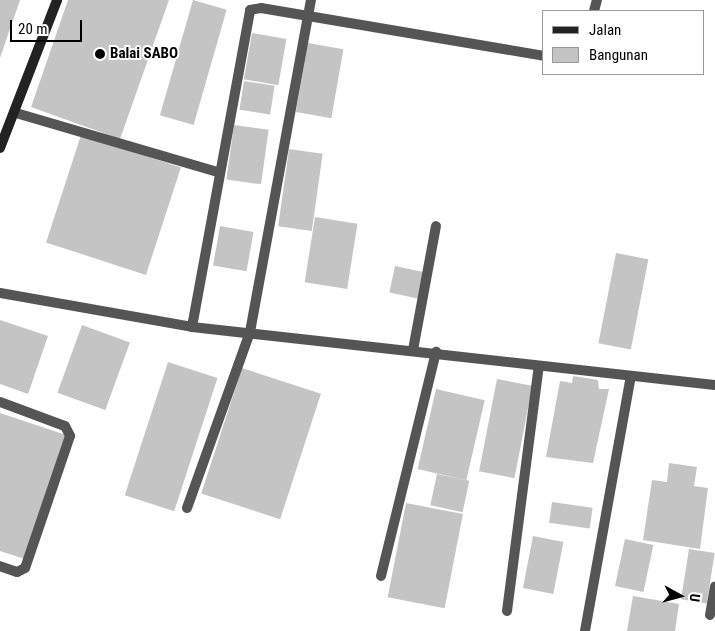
<!DOCTYPE html>
<html>
<head>
<meta charset="utf-8">
<style>
  body { margin:0 }
  #map { position:relative; width:715px; height:631px; overflow:hidden; background:#fff; font-family:"Roboto Condensed",sans-serif }
  div>[style] { position:absolute }
  .building>* { inset:0; background:#c4c4c4; transform-origin:0 0 }
  .lane>* { height:10px; margin:-5px; padding:0 5px; transform-origin:5px; border-radius:5px; background:#555 }
  .street>* { height:10px; margin:-5px; padding:0 5px; transform-origin:5px; border-radius:5px; background:#555 }
  .secondary>* { height:10px; margin:-5px; padding:0 5px; transform-origin:5px; border-radius:5px; background:#222 }
  .dots>* { width:14px; height:14px; translate:-50% -50%; box-sizing:border-box; border:2px solid #fff; border-radius:50% }
  span { translate:-50% -50%; white-space:nowrap; text-align:center; line-height:1.15; -webkit-text-stroke:4px #fff; paint-order:stroke }
  .poi-label { font-size:15px; color:#000; font-weight:700 }
  .left { translate:0 -50%; text-align:left }
  .legend { position:absolute; left:542px; top:10px; width:162px; height:65px; box-sizing:border-box; background:#fff; border:1px solid #999; margin:0; padding:6px 9px; list-style:none; font-size:15px; color:#000 }
  .legend li { display:flex; align-items:center; gap:10px; height:25px }
  .legend b { width:25px; border:1px solid #999 }
  .north { position:absolute; left:655px; top:571px; width:50px; height:50px; -webkit-text-stroke:4px #fff; paint-order:stroke; rotate:97deg; font-size:14px; font-weight:700; line-height:20px; text-align:center; color:#000 }
  .north::after { content:''; display:block; margin:auto; width:18px; height:22px; background:#000; clip-path:polygon(50% 0,100% 100%,50% 72%,0 100%) }
  .scale { position:absolute; left:10px; top:20px; width:72px; height:22px; box-sizing:border-box; border:2px solid #000; border-top:0; padding-left:6px; font-size:15px; line-height:18px; white-space:nowrap; color:#000; -webkit-text-stroke:4px #fff; paint-order:stroke }
</style>
</head>
<body>
<div id="map">
  <div class="building">
    <div style="clip-path:polygon(0 0,20px 0,0 58px)"></div>
    <div style="clip-path:polygon(68px 0,169px 0,120px 139px,31px 107px)"></div>
    <div style="left:193px;top:0;width:35px;height:120px;rotate:16deg"></div>
    <div style="left:252px;top:33px;width:35px;height:47px;rotate:10deg"></div>
    <div style="left:308px;top:43px;width:36px;height:70px;rotate:10deg"></div>
    <div style="left:244px;top:81px;width:31px;height:29px;rotate:9deg"></div>
    <div style="left:234px;top:125px;width:35px;height:55px;rotate:8deg"></div>
    <div style="left:81px;top:135px;width:105px;height:113px;rotate:18deg"></div>
    <div style="left:289px;top:149px;width:34px;height:78px;rotate:8deg"></div>
    <div style="left:315px;top:217px;width:43px;height:66px;rotate:9deg"></div>
    <div style="left:220px;top:226px;width:34px;height:40px;rotate:10deg"></div>
    <div style="left:616px;top:253px;width:33px;height:92px;rotate:11deg"></div>
    <div style="left:395px;top:266px;width:30px;height:27px;rotate:12deg"></div>
    <div style="clip-path:polygon(0 320px,48px 336px,28px 394px,0 384px)"></div>
    <div style="left:82px;top:325px;width:51px;height:72px;rotate:20deg"></div>
    <div style="left:168px;top:362px;width:52px;height:140px;rotate:18deg"></div>
    <div style="left:242px;top:368px;width:83px;height:132px;rotate:18deg"></div>
    <div style="clip-path:polygon(573px 376px,598px 380px,599px 389px,609px 389px,593px 463px,546px 457px,560px 381px,572px 383px)"></div>
    <div style="left:497px;top:379px;width:36px;height:94px;rotate:11deg"></div>
    <div style="left:436px;top:389px;width:50px;height:82px;rotate:13deg"></div>
    <div style="clip-path:polygon(0 413px,66px 435px,25px 559px,0 551px)"></div>
    <div style="clip-path:polygon(669px 463px,697px 467px,694px 486px,708px 488px,700px 549px,643px 540px,652px 480px,667px 482px)"></div>
    <div style="left:437px;top:474px;width:33px;height:32px;rotate:12deg"></div>
    <div style="left:552px;top:502px;width:41px;height:21px;rotate:8deg"></div>
    <div style="left:406px;top:503px;width:58px;height:96px;rotate:11deg"></div>
    <div style="left:533px;top:536px;width:31px;height:53px;rotate:11deg"></div>
    <div style="left:625px;top:539px;width:29px;height:48px;rotate:12deg"></div>
    <div style="left:689px;top:549px;width:26px;height:51px;rotate:9deg"></div>
    <div style="clip-path:polygon(633px 596px,679px 604px,675px 631px,627px 631px)"></div>
  </div>
  <div class="lane">
    <div style="left:16px;top:113px;width:210px;rotate:16.3deg"></div>
    <div style="left:413px;top:350px;width:126px;rotate:-79.5deg"></div>
    <div style="left:0;top:402px;width:69px;rotate:20.3deg"></div>
    <div style="left:65px;top:426px;width:11px;rotate:63deg"></div>
    <div style="left:70px;top:436px;width:139px;rotate:108.8deg"></div>
    <div style="left:25px;top:568px;width:9px;rotate:153deg"></div>
    <div style="left:17px;top:572px;width:18px;rotate:-161deg"></div>
  </div>
  <div class="street">
    <div style="left:594px;top:11px;width:11px;rotate:-75deg"></div>
    <div style="left:0;top:293px;width:195px;rotate:10deg"></div>
    <div style="left:192px;top:327px;width:526px;rotate:6.33deg"></div>
    <div style="left:192px;top:327px;width:322px;rotate:-79.6deg"></div>
    <div style="left:250px;top:10px;width:11px;rotate:-10deg"></div>
    <div style="left:261px;top:8px;width:287px;rotate:9.6deg"></div>
    <div style="left:187px;top:508px;width:187px;rotate:-70.3deg"></div>
    <div style="left:250px;top:332px;width:338px;rotate:-79.6deg"></div>
    <div style="left:381px;top:576px;width:231px;rotate:-76.2deg"></div>
    <div style="left:507px;top:611px;width:247px;rotate:-82.6deg"></div>
    <div style="left:710px;top:615px;width:29px;rotate:-80deg"></div>
    <div style="left:585px;top:631px;width:259px;rotate:-79.8deg"></div>
  </div>
  <div class="secondary">
    <div style="left:0;top:148px;width:159px;rotate:-68.9deg"></div>
  </div>
  <div class="dots">
    <div style="left:100px;top:54px;background:#000"></div>
  </div>
  <div class="poi-label">
    <span class="left" style="left:110px;top:54px">Balai SABO</span>
  </div>
  <ul class="legend">
  <li><b style="height:6px;background:#222"></b>Jalan</li>
  <li><b style="height:14px;background:#c4c4c4"></b>Bangunan</li>
  </ul>
  <div class="north">U</div>
  <div class="scale">20 m</div>
</div>
</body>
</html>
